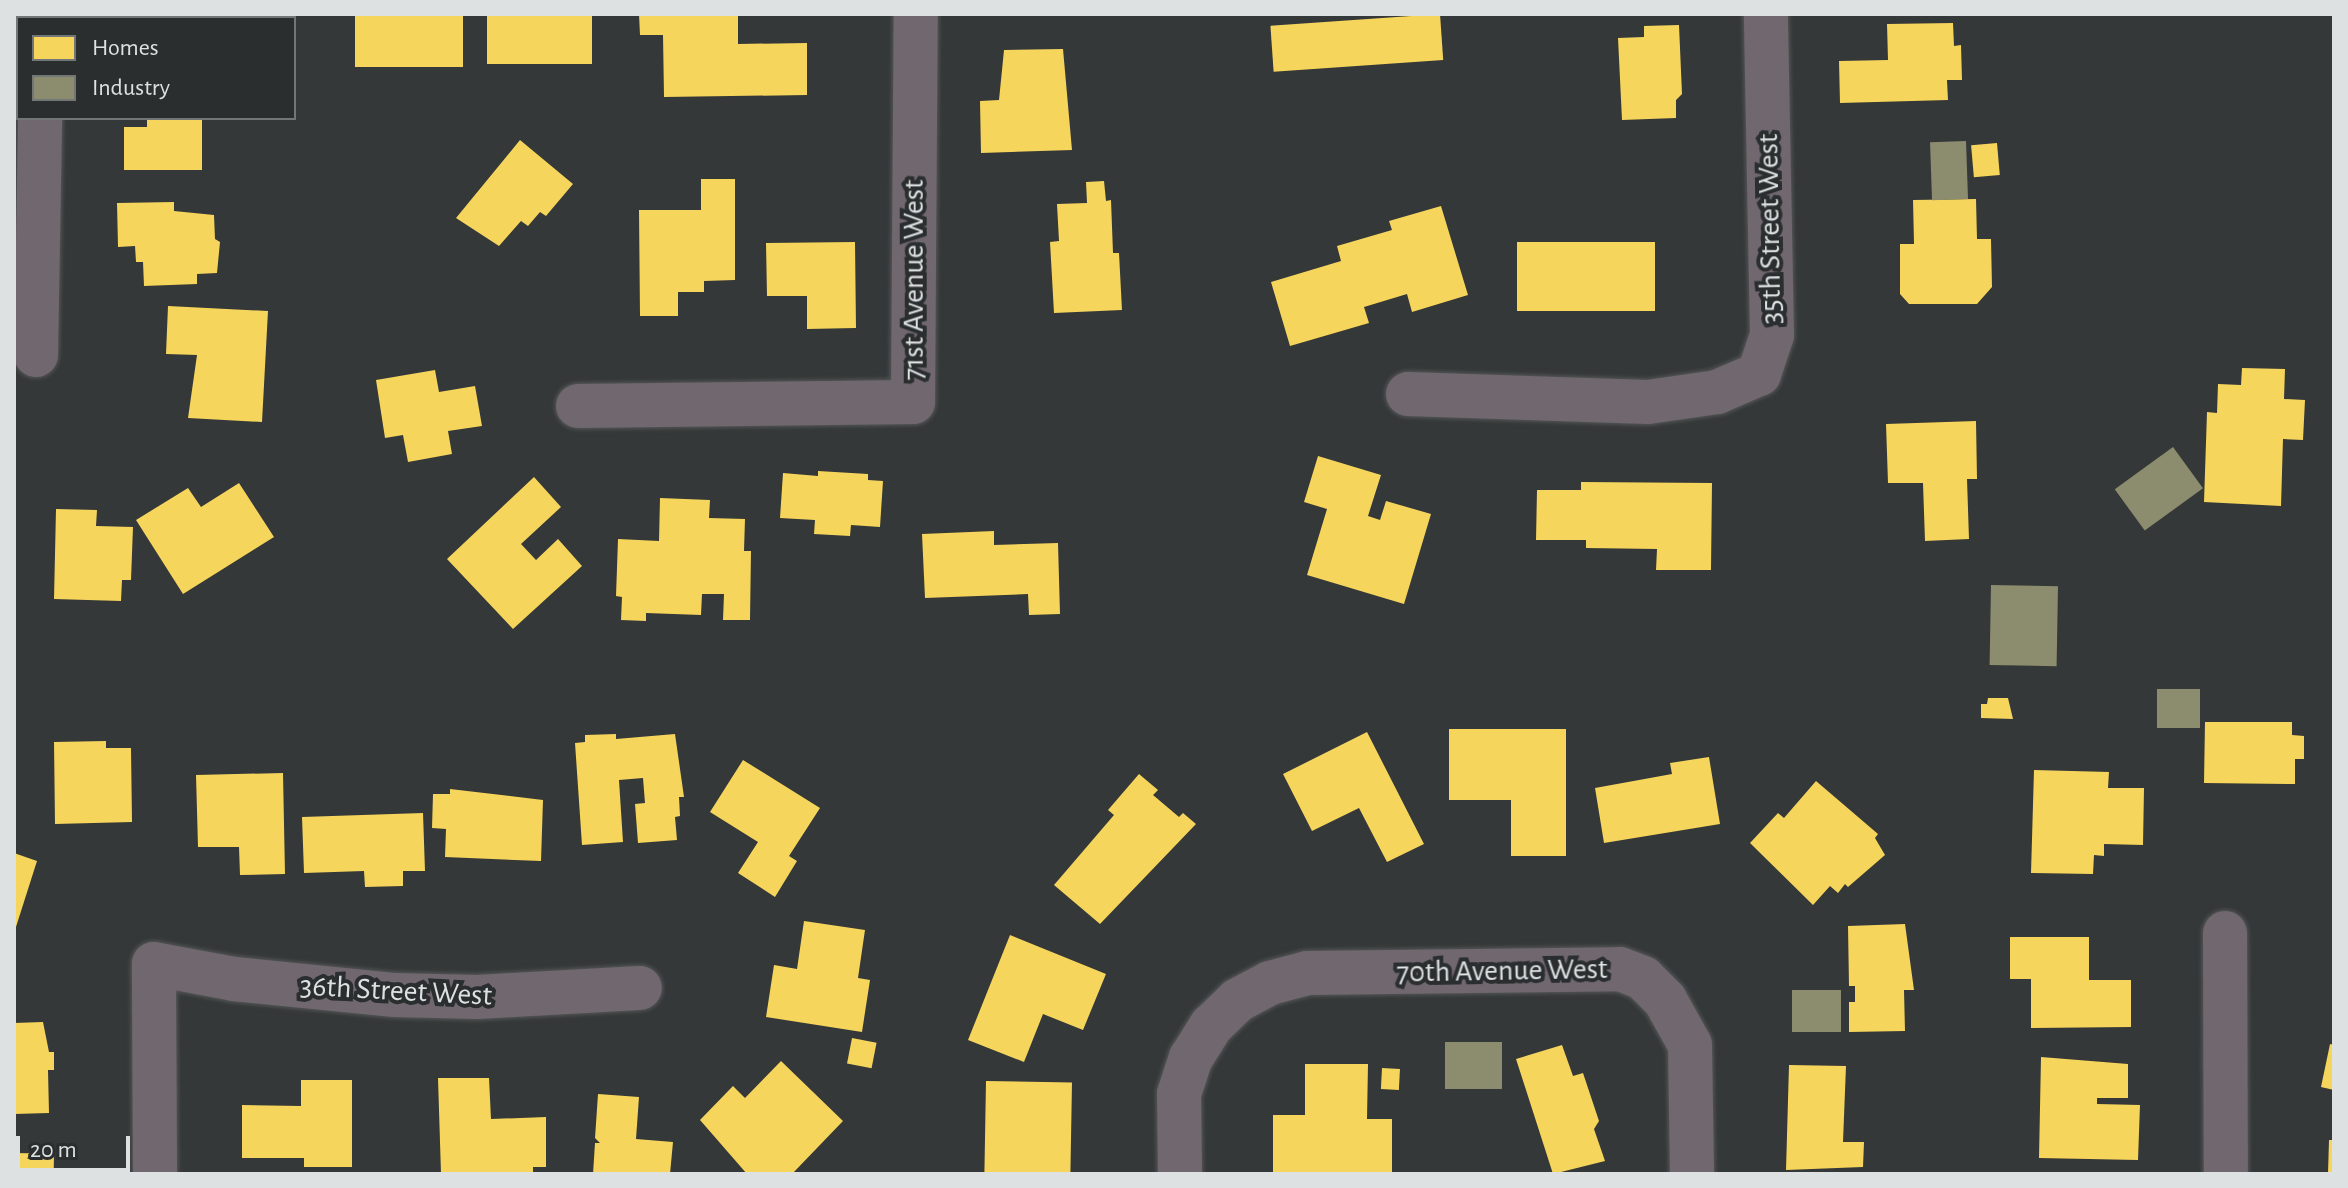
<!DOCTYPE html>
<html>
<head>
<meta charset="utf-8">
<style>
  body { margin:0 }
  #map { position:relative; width:2348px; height:1188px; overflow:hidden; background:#353838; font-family:"Alegreya Sans",sans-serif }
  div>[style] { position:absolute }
  .homes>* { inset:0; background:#f6d55c; transform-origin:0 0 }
  .industry>* { inset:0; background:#8c8c6e; transform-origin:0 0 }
  .roads { filter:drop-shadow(0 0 2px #545656) drop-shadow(0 0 2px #545656) }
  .street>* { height:44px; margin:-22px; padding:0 22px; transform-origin:22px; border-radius:22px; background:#71686f }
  span { translate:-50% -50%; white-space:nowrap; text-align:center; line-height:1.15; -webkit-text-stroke:8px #2a2e2f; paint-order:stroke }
  .street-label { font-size:30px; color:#dee1e1 }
  .frame { position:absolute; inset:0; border:16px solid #dee1e1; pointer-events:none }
  .legend { position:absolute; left:16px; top:16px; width:280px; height:104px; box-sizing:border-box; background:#2a2e2f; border:2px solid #727676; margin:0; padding:10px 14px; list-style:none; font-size:24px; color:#dee1e1 }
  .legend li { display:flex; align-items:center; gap:16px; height:40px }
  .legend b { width:40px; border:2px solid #727676 }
  .scale { position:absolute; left:16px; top:1136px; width:114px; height:36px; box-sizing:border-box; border:4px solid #dee1e1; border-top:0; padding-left:10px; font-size:24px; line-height:28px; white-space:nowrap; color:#dee1e1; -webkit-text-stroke:6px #2a2e2f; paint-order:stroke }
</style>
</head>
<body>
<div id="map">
  <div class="homes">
    <div style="left:140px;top:14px;width:64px;height:4px"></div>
    <div style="left:355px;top:14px;width:108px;height:53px"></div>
    <div style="left:487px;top:14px;width:105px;height:50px"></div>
    <div style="clip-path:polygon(639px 14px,738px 14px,738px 44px,807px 43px,807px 95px,664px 97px,663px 35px,640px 35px)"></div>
    <div style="left:1440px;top:14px;width:46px;height:170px;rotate:86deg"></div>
    <div style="clip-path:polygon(1953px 23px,1954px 46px,1961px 45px,1962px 80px,1947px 80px,1948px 100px,1840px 103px,1839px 61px,1888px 60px,1887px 24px)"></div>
    <div style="clip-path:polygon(1679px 25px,1682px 94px,1676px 100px,1676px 118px,1622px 120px,1618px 38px,1644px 37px,1644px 26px)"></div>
    <div style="clip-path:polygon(1063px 49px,1072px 150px,981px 153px,980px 101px,999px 100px,1004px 50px)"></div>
    <div style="clip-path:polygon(147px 118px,202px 118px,202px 170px,124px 170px,124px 127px,147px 127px)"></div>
    <div style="clip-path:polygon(520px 140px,573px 184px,546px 216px,540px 212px,528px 226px,521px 221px,499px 246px,456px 218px)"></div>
    <div style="left:1997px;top:143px;width:32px;height:26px;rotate:85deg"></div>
    <div style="clip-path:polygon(701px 179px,735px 179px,735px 280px,704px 281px,704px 292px,678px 292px,678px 316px,640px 316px,639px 210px,701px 210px)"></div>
    <div style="clip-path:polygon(1104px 181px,1106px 201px,1111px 200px,1113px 253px,1119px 253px,1122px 310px,1054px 313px,1050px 242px,1059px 241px,1057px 204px,1087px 203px,1086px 182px)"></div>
    <div style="clip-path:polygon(1976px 199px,1977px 239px,1991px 239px,1992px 287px,1977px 304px,1909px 304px,1900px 294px,1900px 244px,1914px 244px,1913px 200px)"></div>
    <div style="clip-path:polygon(174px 202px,174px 211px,214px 215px,215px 239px,220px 242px,217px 273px,197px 274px,197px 284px,144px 286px,143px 262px,136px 262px,135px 246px,118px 247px,117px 203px)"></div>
    <div style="clip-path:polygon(1441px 206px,1468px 295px,1412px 312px,1407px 294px,1364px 307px,1369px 323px,1290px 346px,1271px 282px,1341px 261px,1337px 246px,1392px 230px,1389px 221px)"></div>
    <div style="clip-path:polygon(855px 242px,856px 328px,807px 329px,807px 296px,767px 296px,766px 243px)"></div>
    <div style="left:1517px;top:242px;width:138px;height:69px"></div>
    <div style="clip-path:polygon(168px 306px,268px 311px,262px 422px,188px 418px,197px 355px,166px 354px)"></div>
    <div style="clip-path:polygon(2242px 368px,2285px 369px,2284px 399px,2305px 400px,2303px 440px,2283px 439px,2281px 506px,2204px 502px,2207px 412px,2217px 413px,2218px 384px,2241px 385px)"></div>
    <div style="clip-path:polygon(435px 370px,439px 392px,475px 386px,482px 426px,448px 431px,452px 454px,408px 462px,403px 435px,385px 438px,376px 380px)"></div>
    <div style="clip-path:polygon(1976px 421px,1977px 479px,1967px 479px,1969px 539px,1925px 541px,1923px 483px,1888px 483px,1886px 424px)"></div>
    <div style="clip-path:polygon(1318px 456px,1381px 475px,1368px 516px,1380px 520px,1386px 501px,1431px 514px,1404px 604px,1307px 575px,1327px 509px,1304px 502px)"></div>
    <div style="clip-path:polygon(818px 471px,868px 474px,868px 480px,883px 481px,880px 527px,851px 525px,850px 536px,814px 534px,815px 520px,780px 518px,783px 473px,818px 476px)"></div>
    <div style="clip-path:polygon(534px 477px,561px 507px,521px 544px,536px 560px,558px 539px,582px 566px,513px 629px,447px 559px)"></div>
    <div style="clip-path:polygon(1581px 482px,1712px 483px,1711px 570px,1656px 570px,1657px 549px,1586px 548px,1586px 540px,1536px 540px,1537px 490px,1581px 490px)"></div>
    <div style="clip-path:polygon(239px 483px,274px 537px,183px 594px,136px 520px,188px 488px,201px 507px)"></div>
    <div style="clip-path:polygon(660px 498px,710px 500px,709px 518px,745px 519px,744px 551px,751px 551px,750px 620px,723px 620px,724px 594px,702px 594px,701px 615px,646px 613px,646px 621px,621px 620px,622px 597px,616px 596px,618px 539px,659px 541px)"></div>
    <div style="clip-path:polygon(56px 509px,97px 510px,96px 526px,133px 527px,131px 580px,122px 580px,121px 601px,54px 599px)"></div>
    <div style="clip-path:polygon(994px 531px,994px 545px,1058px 543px,1060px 614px,1029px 615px,1028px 594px,925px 598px,922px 534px)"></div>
    <div style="clip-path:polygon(1988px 698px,2008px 698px,2013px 719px,1981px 718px,1981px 704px,1987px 704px)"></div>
    <div style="clip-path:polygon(2205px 722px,2292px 722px,2292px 735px,2304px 736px,2304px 759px,2295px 759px,2295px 784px,2204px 783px)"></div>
    <div style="clip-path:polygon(1449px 729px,1566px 729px,1566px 856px,1511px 856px,1511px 800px,1449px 800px)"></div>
    <div style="clip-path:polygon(1367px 732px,1424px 844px,1387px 862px,1359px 808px,1312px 831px,1283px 774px)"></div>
    <div style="clip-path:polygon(616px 734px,616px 739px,675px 734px,684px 797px,679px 797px,680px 816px,675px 817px,677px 840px,638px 843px,635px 804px,645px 803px,643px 778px,619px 780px,623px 842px,582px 845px,575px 743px,585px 742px,585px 735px)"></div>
    <div style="clip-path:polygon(106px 741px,106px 748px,131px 748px,132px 822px,55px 824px,54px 742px)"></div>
    <div style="clip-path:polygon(1709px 757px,1720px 824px,1604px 843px,1595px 788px,1672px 774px,1670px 763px)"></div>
    <div style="clip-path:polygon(743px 760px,820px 808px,789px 856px,797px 861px,775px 897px,738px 873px,758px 842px,710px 812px)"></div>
    <div style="clip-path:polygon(2034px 770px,2109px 772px,2108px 788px,2144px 788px,2143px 845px,2104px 844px,2104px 856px,2094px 855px,2093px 874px,2031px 873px)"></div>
    <div style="clip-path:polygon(283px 773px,285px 874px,240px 875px,239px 847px,198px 847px,196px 775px)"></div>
    <div style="clip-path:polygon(1139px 774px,1158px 790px,1153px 795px,1179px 817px,1183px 813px,1196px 824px,1100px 924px,1054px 885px,1114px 815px,1108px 810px)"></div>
    <div style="clip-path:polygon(1816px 781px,1878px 834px,1875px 838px,1885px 855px,1848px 887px,1845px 884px,1838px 893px,1830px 886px,1813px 905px,1750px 843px,1778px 813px,1784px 818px)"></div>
    <div style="clip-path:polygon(450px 789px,543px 800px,541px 861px,445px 857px,446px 829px,432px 828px,433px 794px,450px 794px)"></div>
    <div style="clip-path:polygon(423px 813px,425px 871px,403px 871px,403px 886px,365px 887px,364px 871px,304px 873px,302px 817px)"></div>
    <div style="clip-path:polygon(14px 853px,37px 861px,15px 930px,14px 930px)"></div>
    <div style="clip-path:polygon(804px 921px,865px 930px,858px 978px,870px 980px,862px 1032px,766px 1017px,774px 965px,797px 969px)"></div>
    <div style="clip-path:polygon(1905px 924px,1914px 990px,1904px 990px,1905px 1031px,1849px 1032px,1849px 1002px,1855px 1002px,1855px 986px,1849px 986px,1848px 926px)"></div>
    <div style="clip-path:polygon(1010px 935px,1106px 974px,1083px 1030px,1043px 1014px,1024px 1062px,968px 1040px)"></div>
    <div style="clip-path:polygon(2010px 937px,2089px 937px,2089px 980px,2131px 980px,2131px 1027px,2031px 1028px,2031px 979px,2010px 979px)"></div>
    <div style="clip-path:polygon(43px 1022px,49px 1052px,54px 1052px,54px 1070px,48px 1070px,49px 1113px,14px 1114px,14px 1023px)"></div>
    <div style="left:852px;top:1038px;width:25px;height:26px;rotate:11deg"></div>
    <div style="clip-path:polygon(2330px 1044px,2334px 1045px,2334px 1090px,2321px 1087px)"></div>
    <div style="clip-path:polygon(1562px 1045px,1573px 1076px,1583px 1073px,1599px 1121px,1594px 1129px,1605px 1161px,1553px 1174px,1516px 1059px)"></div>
    <div style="clip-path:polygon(2041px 1057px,2128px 1064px,2128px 1098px,2097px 1098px,2097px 1104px,2140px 1105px,2138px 1160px,2039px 1158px)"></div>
    <div style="clip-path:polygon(781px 1061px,843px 1121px,792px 1174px,747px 1174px,700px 1120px,733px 1086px,745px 1098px)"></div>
    <div style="clip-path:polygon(1305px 1064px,1368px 1064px,1367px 1119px,1392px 1119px,1392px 1173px,1273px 1172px,1273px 1115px,1305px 1115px)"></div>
    <div style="clip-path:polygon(1789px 1065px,1846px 1066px,1843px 1142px,1864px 1142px,1863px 1167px,1786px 1170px)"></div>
    <div style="left:1382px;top:1068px;width:18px;height:21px;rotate:3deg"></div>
    <div style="clip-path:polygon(438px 1078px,489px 1078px,491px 1119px,546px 1117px,546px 1167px,533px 1167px,533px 1174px,441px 1174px)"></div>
    <div style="clip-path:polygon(301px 1080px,352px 1080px,352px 1167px,304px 1167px,304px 1158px,242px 1158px,242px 1105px,301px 1106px)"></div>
    <div style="left:986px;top:1081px;width:86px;height:93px;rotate:1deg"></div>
    <div style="clip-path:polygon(598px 1094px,639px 1097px,636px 1139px,673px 1142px,670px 1174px,593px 1174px,595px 1143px,600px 1143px,595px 1138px)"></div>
    <div style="clip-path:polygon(2329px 1140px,2334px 1140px,2334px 1174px,2328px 1174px)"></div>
    <div style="left:14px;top:1153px;width:40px;height:21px;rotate:1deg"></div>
  </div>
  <div class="industry">
    <div style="left:1966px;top:141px;width:58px;height:36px;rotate:88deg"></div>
    <div style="left:2173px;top:447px;width:51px;height:72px;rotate:54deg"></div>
    <div style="left:1991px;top:585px;width:67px;height:80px;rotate:1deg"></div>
    <div style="left:2157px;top:689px;width:43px;height:39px"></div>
    <div style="left:1792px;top:990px;width:49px;height:42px"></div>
    <div style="left:1445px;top:1042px;width:57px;height:47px"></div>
  </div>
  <div class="roads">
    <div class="street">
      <div style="left:41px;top:18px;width:4px;rotate:-90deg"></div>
      <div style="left:36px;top:355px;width:237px;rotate:-89deg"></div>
      <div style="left:1408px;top:394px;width:240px;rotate:1.9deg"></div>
      <div style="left:1648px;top:402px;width:70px;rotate:-8.2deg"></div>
      <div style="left:1717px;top:392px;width:46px;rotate:-23.2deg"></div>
      <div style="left:1759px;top:374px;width:41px;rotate:-71.6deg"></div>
      <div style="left:1772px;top:335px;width:321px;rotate:-91.1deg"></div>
      <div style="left:578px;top:406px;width:335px;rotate:-0.7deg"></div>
      <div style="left:913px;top:402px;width:388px;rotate:-89.6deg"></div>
      <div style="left:2225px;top:933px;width:241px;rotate:89.8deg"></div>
      <div style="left:155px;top:1174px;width:210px;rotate:-90.3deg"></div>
      <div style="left:154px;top:964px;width:81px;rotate:10.6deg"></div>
      <div style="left:234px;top:979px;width:162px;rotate:5.7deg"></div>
      <div style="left:395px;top:995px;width:82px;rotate:1.4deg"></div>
      <div style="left:477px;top:997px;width:163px;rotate:-3.2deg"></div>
      <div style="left:1180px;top:1174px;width:80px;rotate:-90.7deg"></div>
      <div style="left:1179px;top:1094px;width:38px;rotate:-72deg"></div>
      <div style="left:1191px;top:1058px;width:38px;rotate:-58deg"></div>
      <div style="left:1211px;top:1026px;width:37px;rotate:-44deg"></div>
      <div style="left:1238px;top:1000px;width:36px;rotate:-28deg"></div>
      <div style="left:1270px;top:983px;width:38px;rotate:-15deg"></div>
      <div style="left:1307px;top:973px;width:313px;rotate:-0.7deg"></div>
      <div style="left:1620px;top:969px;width:25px;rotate:21deg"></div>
      <div style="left:1643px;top:978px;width:31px;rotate:45deg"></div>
      <div style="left:1665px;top:1000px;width:51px;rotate:60.9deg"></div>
      <div style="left:1690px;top:1045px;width:129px;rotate:89.1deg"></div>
    </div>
  </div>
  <div class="street-label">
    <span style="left:1770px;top:229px;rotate:-91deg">35th Street West</span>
    <span style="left:914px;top:280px;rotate:-90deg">71st Avenue West</span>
    <span style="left:1502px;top:971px;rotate:-1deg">70th Avenue West</span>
    <span style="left:396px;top:991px;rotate:3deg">36th Street West</span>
  </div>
  <div class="frame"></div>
  <ul class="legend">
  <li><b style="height:22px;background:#f6d55c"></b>Homes</li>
  <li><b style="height:22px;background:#8c8c6e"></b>Industry</li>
  </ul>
  <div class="scale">20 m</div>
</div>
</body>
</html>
